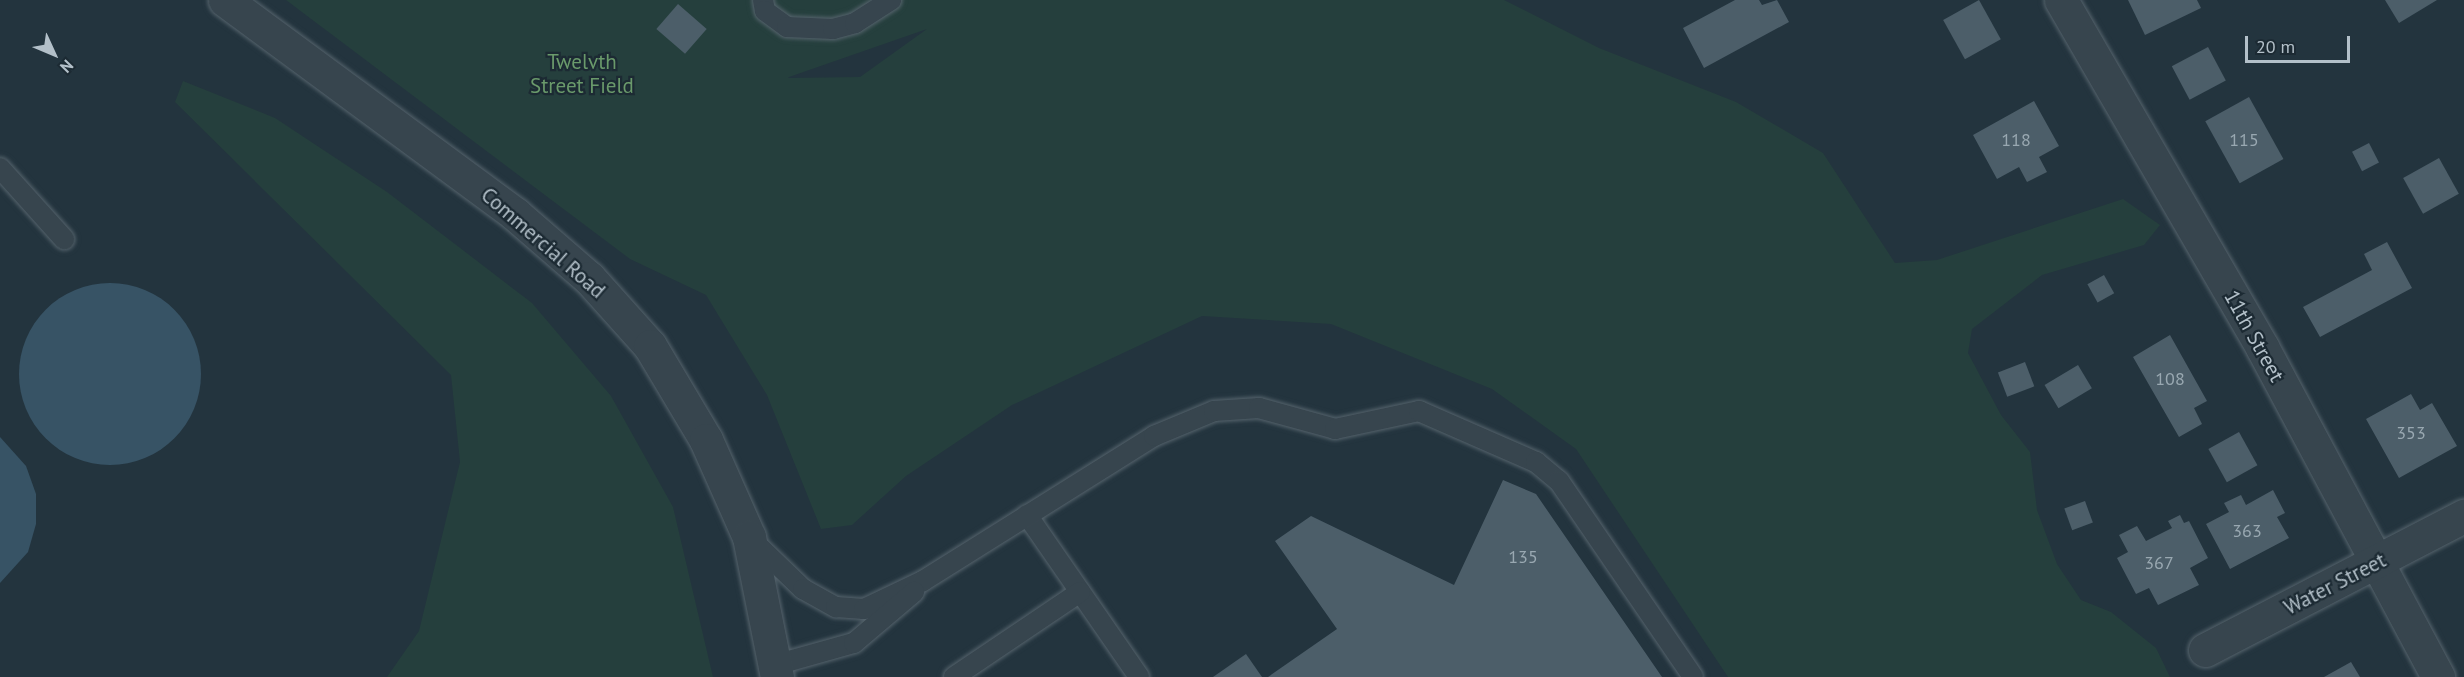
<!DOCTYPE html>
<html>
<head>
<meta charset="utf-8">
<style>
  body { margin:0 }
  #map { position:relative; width:2464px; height:677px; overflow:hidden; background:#23343e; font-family:"PT Sans",sans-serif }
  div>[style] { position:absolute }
  .green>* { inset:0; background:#253f3d }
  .water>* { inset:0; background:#375365 }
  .round { border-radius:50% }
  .building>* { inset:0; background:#4c5e69; transform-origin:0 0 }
  .roads { filter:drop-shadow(0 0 2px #55636c) drop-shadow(0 0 2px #55636c) }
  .service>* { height:20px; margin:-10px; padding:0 10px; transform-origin:10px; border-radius:10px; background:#37454e }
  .minor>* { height:33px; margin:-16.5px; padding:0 16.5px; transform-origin:16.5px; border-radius:16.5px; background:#37454e }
  .tertiary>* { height:33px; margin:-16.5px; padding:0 16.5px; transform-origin:16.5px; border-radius:16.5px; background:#37454e }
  span { translate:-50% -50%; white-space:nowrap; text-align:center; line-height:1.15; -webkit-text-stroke:4.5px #1c2a33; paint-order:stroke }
  .number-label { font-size:18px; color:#99a8b1 }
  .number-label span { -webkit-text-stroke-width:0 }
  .park-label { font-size:21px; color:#6a9a6b }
  .street-label { font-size:21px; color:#b3c0c9 }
  .north { position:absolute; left:24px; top:24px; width:60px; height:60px; -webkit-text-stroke:4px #1c2a33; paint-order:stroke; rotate:134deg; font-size:16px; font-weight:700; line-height:24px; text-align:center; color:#b3c0c9 }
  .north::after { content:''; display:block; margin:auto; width:21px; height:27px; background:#b3c0c9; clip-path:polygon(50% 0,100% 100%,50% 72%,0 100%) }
  .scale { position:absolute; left:2245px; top:36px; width:105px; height:27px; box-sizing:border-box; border:3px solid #b3c0c9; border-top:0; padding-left:8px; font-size:18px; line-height:21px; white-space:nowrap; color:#b3c0c9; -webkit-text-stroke:4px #1c2a33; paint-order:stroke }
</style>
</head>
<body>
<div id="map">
  <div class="green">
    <div style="clip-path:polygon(evenodd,286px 0,1504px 0,1599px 48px,1736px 102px,1823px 153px,1895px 263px,1937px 260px,2123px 199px,2160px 225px,2144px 245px,2042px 275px,1972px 329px,1968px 353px,2001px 415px,2030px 452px,2037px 510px,2057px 564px,2081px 600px,2111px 612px,2156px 648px,2170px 677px,1728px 677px,1576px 449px,1492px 389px,1331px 324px,1202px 316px,1012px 405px,906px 476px,852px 525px,821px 529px,767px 395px,706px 295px,630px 259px,286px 0,927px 29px,860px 77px,788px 78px,789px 77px,927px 29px)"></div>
    <div style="clip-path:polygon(183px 81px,275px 118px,387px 192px,532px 303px,611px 396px,673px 507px,713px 677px,387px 677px,419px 631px,460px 462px,451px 375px,175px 102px)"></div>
  </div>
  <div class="water">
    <div class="round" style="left:19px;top:283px;width:182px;height:182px"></div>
    <div style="clip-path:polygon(0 437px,26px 466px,36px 494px,36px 524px,28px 552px,0 583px)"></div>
  </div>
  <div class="building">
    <div style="clip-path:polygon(1735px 0,1759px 0,1762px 5px,1777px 0,1789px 22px,1704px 68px,1683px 28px)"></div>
    <div style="left:1979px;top:0;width:45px;height:41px;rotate:61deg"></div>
    <div style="clip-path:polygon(2128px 0,2197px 0,2201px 8px,2145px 35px)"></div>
    <div style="clip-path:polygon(2385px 0,2437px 0,2399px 23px)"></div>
    <div style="left:678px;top:4px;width:38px;height:33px;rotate:41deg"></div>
    <div style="left:2208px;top:47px;width:38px;height:41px;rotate:62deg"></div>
    <div style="left:2249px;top:97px;width:71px;height:50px;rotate:61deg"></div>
    <div style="clip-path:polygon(2034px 101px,2059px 146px,2039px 157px,2047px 172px,2027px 182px,2019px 167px,1997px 179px,1973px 135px)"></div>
    <div style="left:2369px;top:143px;width:22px;height:19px;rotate:63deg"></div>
    <div style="left:2439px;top:158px;width:41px;height:41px;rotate:61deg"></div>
    <div style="clip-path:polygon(2387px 242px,2412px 288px,2320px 337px,2303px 307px,2372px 270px,2364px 254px)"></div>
    <div style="left:2104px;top:275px;width:21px;height:19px;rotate:61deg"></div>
    <div style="clip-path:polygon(2170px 335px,2207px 401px,2194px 408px,2202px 424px,2179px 437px,2133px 357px)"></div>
    <div style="left:2025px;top:362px;width:26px;height:29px;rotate:69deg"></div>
    <div style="left:2078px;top:365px;width:27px;height:39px;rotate:59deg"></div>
    <div style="clip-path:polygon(2411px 394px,2420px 410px,2432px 403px,2457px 446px,2399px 478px,2366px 419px)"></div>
    <div style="left:2239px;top:432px;width:38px;height:35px;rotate:61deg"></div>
    <div style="clip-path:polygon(1503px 480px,1536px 494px,1662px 677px,1268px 677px,1337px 629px,1275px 541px,1311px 516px,1454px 585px)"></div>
    <div style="clip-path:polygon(2273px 490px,2285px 513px,2277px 517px,2289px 538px,2230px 569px,2206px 524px,2229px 512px,2224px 503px,2241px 495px,2246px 505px)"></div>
    <div style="left:2085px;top:501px;width:23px;height:22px;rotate:70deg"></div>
    <div style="clip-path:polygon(2180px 515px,2184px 523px,2189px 521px,2208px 558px,2190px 568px,2199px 585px,2158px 605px,2149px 588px,2136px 594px,2117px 558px,2128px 552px,2119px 535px,2137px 526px,2146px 541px,2172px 528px,2168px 521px)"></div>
    <div style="clip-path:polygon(1246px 654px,1262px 677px,1213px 677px)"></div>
    <div style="clip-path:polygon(2351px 662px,2360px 677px,2324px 677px)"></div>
  </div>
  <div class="roads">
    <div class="service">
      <div style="left:763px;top:0;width:11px;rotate:80deg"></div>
      <div style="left:765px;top:11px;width:27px;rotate:36deg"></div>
      <div style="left:787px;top:27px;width:46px;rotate:2.5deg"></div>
      <div style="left:833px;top:29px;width:23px;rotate:-15deg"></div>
      <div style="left:855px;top:23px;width:43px;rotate:-32.6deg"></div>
      <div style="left:0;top:168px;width:96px;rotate:48deg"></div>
      <div style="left:1027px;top:515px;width:197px;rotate:55.3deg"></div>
      <div style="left:751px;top:539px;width:72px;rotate:43.9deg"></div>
      <div style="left:803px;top:589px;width:38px;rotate:29deg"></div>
      <div style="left:836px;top:607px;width:28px;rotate:4deg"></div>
      <div style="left:864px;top:609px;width:65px;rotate:-25.4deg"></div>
      <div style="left:923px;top:581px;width:273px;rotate:-32.1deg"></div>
      <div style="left:1154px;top:436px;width:65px;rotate:-22.6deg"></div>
      <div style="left:1214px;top:411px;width:45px;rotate:-3.8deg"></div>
      <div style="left:1259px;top:408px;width:79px;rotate:15.4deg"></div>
      <div style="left:1335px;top:429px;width:86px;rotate:-12.1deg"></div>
      <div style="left:1419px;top:411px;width:128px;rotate:23.6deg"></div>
      <div style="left:1536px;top:462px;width:30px;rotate:40deg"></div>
      <div style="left:1559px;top:481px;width:237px;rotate:55.6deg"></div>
      <div style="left:775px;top:665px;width:82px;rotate:-15.6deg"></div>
      <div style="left:854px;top:643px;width:79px;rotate:-40.4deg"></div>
      <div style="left:954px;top:677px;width:152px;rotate:-34deg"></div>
    </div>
    <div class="minor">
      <div style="left:2061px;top:0;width:401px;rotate:59.9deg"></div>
      <div style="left:2262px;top:347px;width:374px;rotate:61.9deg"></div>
      <div style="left:2205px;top:650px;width:292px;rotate:-27.4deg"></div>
    </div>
    <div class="tertiary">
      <div style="left:225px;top:0;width:360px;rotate:36.4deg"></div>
      <div style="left:515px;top:214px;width:98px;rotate:40.9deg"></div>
      <div style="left:589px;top:278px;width:91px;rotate:48.1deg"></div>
      <div style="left:650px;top:346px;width:109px;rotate:59.2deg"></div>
      <div style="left:706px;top:440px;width:106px;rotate:66.1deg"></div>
      <div style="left:749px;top:537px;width:143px;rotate:78.7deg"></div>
    </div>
  </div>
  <div class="number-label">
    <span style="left:2016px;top:140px">118</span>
    <span style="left:2244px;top:140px">115</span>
    <span style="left:2170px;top:379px">108</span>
    <span style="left:2411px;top:433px">353</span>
    <span style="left:2247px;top:531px">363</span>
    <span style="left:1523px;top:557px">135</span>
    <span style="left:2159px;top:563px">367</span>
  </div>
  <div class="park-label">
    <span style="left:582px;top:74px">Twelvth<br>Street Field</span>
  </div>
  <div class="street-label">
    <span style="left:543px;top:243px;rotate:41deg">Commercial Road</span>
    <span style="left:2254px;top:336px;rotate:61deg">11th Street</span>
    <span style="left:2335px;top:584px;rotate:-27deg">Water Street</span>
  </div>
  <div class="north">N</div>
  <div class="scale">20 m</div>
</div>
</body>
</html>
